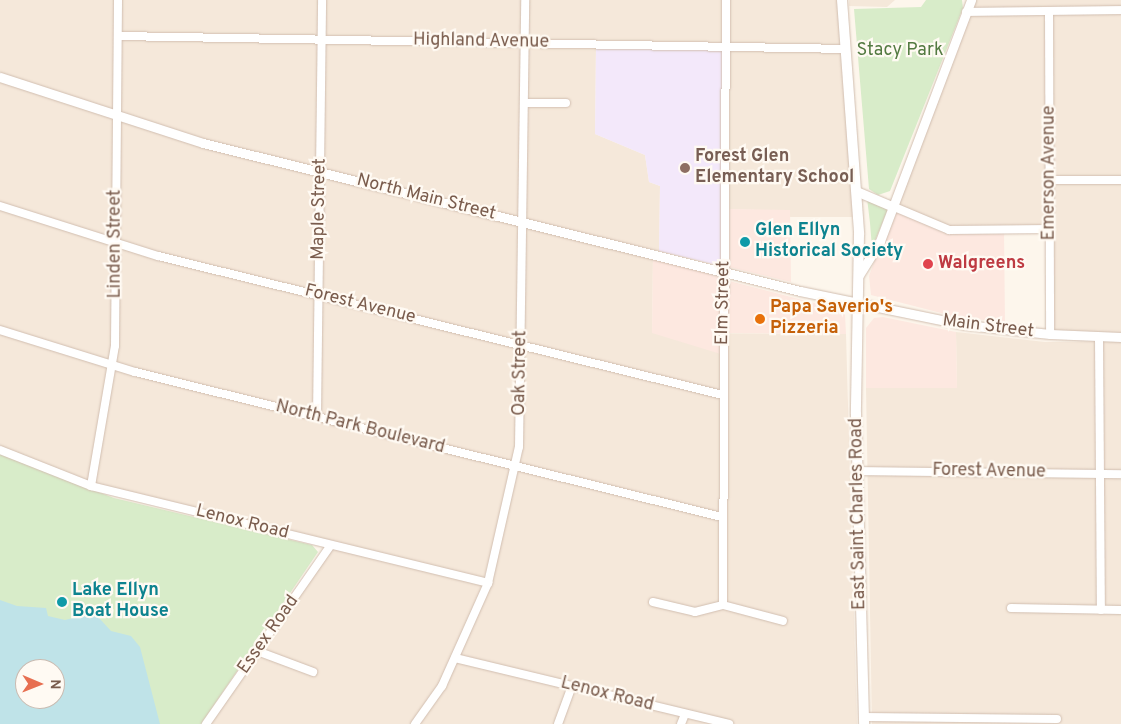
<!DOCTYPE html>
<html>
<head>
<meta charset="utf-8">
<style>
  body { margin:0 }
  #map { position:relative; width:1121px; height:724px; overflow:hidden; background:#fdf6ec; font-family:Overpass,sans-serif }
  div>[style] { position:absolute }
  .residential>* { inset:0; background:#f5e8da }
  .commercial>* { inset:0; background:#fde8e0 }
  .education>* { inset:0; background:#f3e8fa }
  .green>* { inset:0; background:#d8ecc9 }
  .water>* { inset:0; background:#bfe3e8 }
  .roads { filter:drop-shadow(0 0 1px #d1beb0) drop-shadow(0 0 1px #d1beb0) }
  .minor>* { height:8px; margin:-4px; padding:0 4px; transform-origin:4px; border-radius:4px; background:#fff }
  .tertiary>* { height:9px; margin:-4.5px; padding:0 4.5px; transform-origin:4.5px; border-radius:4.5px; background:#fff }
  .secondary>* { height:10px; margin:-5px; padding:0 5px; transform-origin:5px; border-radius:5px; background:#fff }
  .dots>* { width:14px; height:14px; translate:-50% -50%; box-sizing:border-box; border:2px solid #fffaf3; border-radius:50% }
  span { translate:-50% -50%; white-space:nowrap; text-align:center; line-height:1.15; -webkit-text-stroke:4.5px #fffaf3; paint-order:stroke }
  .street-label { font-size:18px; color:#7a5c4d }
  .park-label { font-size:18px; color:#537a41 }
  .education-label { font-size:18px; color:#785e54; font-weight:700 }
  .left { translate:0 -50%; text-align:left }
  .culture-label { font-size:18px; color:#0d838f; font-weight:700 }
  .health-label { font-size:18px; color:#be3a42; font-weight:700 }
  .food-label { font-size:18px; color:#c56008; font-weight:700 }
  .north { position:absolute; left:15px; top:659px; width:50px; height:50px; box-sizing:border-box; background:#fffaf3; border:1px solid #cabbb1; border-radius:50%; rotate:91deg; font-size:14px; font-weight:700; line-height:20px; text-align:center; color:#7a5c4d }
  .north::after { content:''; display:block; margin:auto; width:18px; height:22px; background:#e76f51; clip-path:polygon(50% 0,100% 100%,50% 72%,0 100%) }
</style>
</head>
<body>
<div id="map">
  <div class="residential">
    <div style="clip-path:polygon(0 0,524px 0,522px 219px,195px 137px,0 74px)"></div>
    <div style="clip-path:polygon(528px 0,839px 0,842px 47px,528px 40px)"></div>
    <div style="clip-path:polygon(849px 0,895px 0,887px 7px,849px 6px)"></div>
    <div style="clip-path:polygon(975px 0,1121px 0,1121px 335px,1052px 334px,1050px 229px,947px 230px,894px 208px)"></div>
    <div style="clip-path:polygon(527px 45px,596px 47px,595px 134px,645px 155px,649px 182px,660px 186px,659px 251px,526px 220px)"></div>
    <div style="clip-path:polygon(728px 49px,843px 51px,855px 217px,790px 217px,790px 211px,726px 209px)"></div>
    <div style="clip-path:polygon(0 80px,191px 144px,521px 224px,516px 446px,512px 473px,482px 586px,439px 686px,412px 724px,210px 724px,335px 543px,78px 486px,0 454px)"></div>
    <div style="clip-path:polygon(526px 225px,653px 255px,652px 333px,846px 334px,857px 724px,420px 724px,443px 690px,491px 584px,523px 449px)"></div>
    <div style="clip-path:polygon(956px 332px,1045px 342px,1121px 341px,1121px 724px,872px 724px,866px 388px,957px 388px)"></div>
  </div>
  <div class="commercial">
    <div style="clip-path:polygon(894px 208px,947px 230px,1004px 231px,1005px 323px,949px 315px,871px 295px,869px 276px)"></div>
    <div style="clip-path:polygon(726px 209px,790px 210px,791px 282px,725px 266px)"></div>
    <div style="clip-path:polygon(653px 255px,733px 282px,841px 310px,845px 314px,846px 334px,724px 333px,724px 355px,652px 333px)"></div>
    <div style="clip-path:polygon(883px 317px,956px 332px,957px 388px,866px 388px,866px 328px,874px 318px)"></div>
  </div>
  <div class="education">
    <div style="clip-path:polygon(596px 47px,724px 49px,722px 266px,659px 251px,660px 186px,649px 182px,645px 155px,595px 134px)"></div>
  </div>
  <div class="green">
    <div style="clip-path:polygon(926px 0,962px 0,963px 8px,890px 191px,878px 195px,869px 189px,854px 9px,921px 7px)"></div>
    <div style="clip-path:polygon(867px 198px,888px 209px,872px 248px,870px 223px)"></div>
    <div style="clip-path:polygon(evenodd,0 454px,114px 498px,312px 545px,318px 552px,201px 724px,0 724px,0 454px,25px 669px,55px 669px,55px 699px,25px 699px,25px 669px)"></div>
  </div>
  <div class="water">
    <div style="clip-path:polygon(evenodd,0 600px,17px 606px,46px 608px,48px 616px,65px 620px,73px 618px,74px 613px,88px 606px,111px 631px,131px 636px,140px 647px,160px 724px,0 724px,0 600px,25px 669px,55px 669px,55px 699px,25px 699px,25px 669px)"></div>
  </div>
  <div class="roads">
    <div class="minor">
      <div style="left:966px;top:12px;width:155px;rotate:-0.7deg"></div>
      <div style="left:1049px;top:12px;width:322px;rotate:89.8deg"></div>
      <div style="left:118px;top:36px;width:727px;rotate:1.02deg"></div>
      <div style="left:524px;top:103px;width:42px"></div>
      <div style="left:1050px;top:180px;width:71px"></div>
      <div style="left:0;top:206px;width:166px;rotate:17.6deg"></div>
      <div style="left:158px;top:256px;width:582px;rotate:13.82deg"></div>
      <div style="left:892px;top:206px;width:62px;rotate:22.8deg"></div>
      <div style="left:949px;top:230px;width:101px;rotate:-0.6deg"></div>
      <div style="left:0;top:330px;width:141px;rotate:17.3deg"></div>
      <div style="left:135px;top:372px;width:605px;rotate:13.88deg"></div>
      <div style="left:1099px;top:337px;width:273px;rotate:89.6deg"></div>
      <div style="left:317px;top:417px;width:417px;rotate:-89.3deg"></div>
      <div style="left:0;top:450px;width:98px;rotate:21.6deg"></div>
      <div style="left:91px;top:486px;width:409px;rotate:13.7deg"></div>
      <div style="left:857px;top:471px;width:264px;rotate:0.7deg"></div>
      <div style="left:91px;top:486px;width:142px;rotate:-80.3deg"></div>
      <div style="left:115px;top:346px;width:346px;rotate:-89.5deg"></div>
      <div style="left:653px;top:602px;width:43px;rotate:13.4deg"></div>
      <div style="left:695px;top:612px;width:29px;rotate:-14deg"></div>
      <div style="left:723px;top:605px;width:605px;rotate:-89.72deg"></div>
      <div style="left:723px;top:605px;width:62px;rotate:14.9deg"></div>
      <div style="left:1011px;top:608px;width:110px;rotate:1deg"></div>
      <div style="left:257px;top:651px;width:60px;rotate:20.6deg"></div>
      <div style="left:455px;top:658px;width:282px;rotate:13.5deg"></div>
      <div style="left:864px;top:717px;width:193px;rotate:0.6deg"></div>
      <div style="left:206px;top:724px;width:218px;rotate:-55.1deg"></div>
      <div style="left:415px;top:724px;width:47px;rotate:-54.6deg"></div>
      <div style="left:442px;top:686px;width:113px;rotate:-65.9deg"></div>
      <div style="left:488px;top:583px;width:139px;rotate:-77.2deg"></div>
      <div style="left:519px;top:447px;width:447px;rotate:-89.2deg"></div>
      <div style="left:558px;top:724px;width:40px;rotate:-69.8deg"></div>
      <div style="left:681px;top:724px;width:11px;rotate:-68deg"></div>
    </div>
    <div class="tertiary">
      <div style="left:0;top:77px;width:213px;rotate:18deg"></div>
      <div style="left:203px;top:143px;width:615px;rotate:13.92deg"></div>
      <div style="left:800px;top:291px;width:169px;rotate:11.6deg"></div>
      <div style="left:966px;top:325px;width:84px;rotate:6.1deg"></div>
      <div style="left:1050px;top:334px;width:71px;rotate:2.4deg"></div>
      <div style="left:856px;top:191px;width:39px;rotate:23deg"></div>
      <div style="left:859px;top:275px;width:40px;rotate:-58deg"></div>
      <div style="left:880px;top:241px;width:258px;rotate:-69.3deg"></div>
    </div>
    <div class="secondary">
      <div style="left:842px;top:0;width:235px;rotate:85.8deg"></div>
      <div style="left:859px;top:234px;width:180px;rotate:91deg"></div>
      <div style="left:856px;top:414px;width:310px;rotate:88.5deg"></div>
    </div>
  </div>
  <div class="dots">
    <div style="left:685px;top:168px;background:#8d6e63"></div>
    <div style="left:745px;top:242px;background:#0f9aa8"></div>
    <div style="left:928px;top:264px;background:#e0444e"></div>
    <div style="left:760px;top:319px;background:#e8710a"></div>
    <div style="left:62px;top:602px;background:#0f9aa8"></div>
  </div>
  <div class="street-label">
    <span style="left:481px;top:42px;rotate:1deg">Highland Avenue</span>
    <span style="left:1050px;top:173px;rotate:-90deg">Emerson Avenue</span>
    <span style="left:426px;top:198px;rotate:14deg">North Main Street</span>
    <span style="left:320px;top:209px;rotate:-89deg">Maple Street</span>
    <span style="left:116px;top:244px;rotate:-90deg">Linden Street</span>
    <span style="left:724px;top:303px;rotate:-89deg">Elm Street</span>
    <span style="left:360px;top:305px;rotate:14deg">Forest Avenue</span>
    <span style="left:988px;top:327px;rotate:7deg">Main Street</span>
    <span style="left:521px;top:373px;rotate:-89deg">Oak Street</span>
    <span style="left:360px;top:428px;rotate:14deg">North Park Boulevard</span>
    <span style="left:989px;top:472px;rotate:1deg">Forest Avenue</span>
    <span style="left:859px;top:514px;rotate:-91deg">East Saint Charles Road</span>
    <span style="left:242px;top:523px;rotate:14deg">Lenox Road</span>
    <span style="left:269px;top:635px;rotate:-55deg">Essex Road</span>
    <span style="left:607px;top:695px;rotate:14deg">Lenox Road</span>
  </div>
  <div class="park-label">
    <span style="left:900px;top:51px">Stacy Park</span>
  </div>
  <div class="education-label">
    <span class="left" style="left:695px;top:168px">Forest Glen<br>Elementary School</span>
  </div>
  <div class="culture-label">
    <span class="left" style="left:755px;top:242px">Glen Ellyn<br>Historical Society</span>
    <span class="left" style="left:72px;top:602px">Lake Ellyn<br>Boat House</span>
  </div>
  <div class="health-label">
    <span class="left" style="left:938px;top:264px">Walgreens</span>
  </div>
  <div class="food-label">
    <span class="left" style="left:770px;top:319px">Papa Saverio's<br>Pizzeria</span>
  </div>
  <div class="north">N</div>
</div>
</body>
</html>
